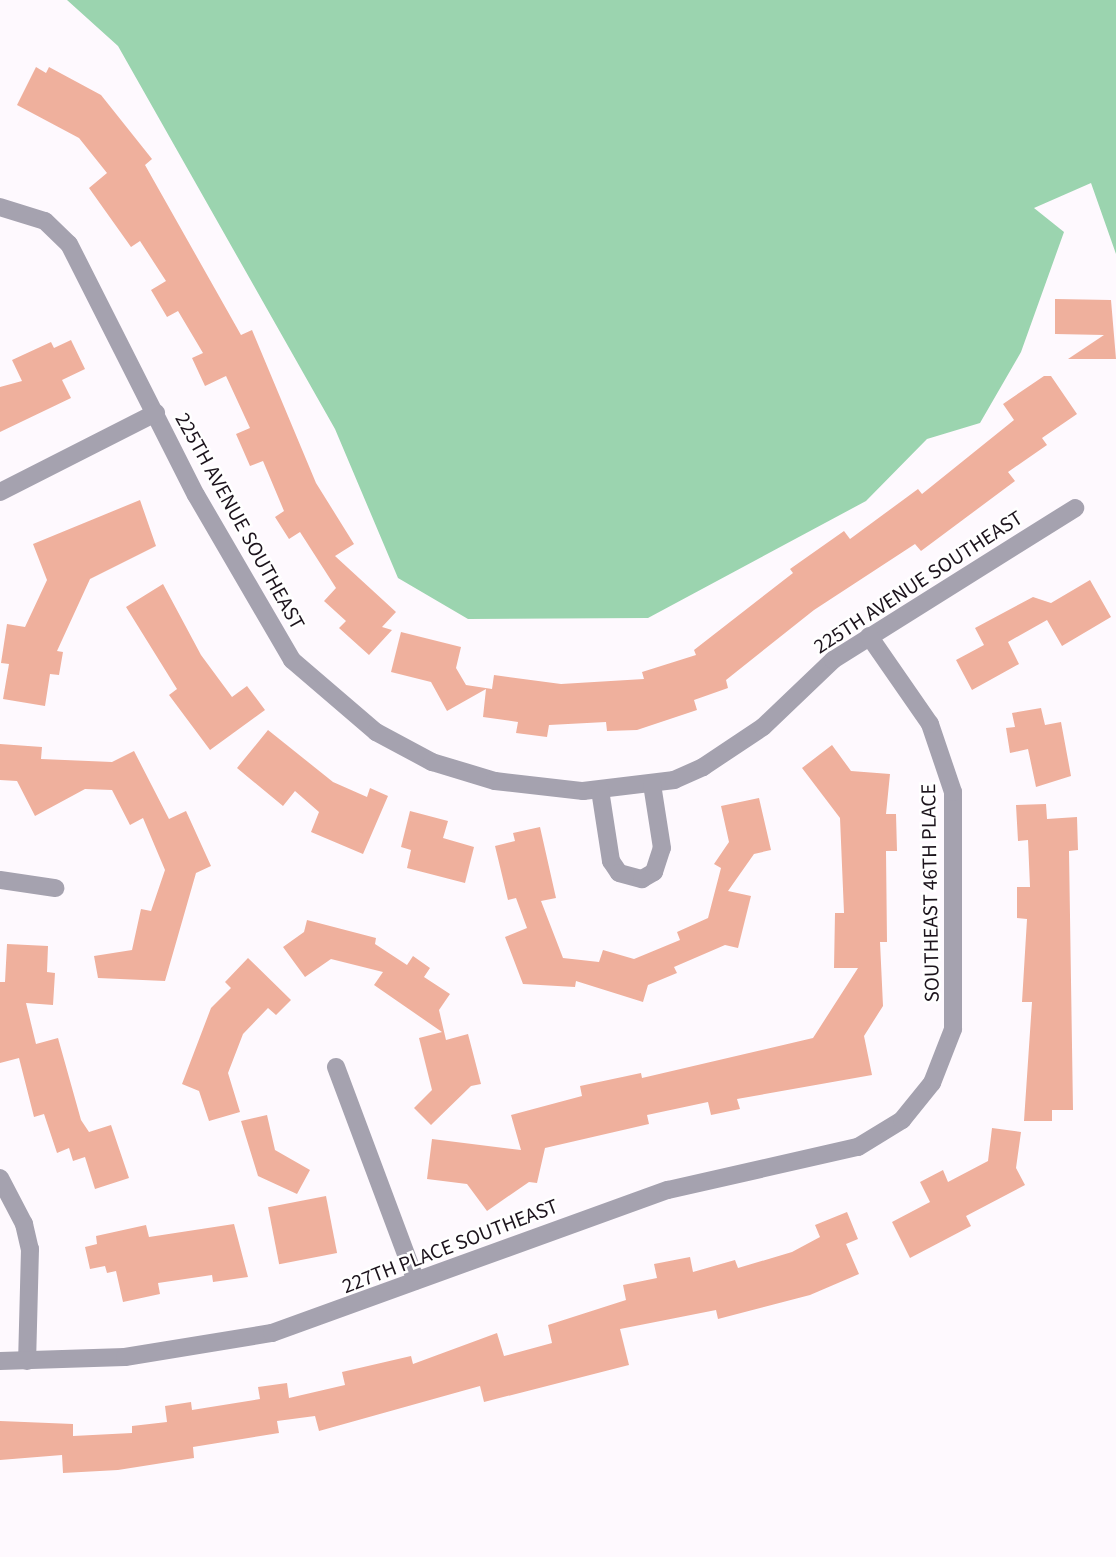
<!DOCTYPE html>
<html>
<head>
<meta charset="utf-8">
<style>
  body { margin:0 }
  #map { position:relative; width:1116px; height:1557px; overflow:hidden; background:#fef9fe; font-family:"Source Sans 3",sans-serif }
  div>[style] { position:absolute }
  .forest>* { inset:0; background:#9bd4af }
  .building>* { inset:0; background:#efb09d; transform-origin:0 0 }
  .minor>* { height:18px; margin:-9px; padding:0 9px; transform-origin:9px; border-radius:9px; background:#a5a2af }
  span { translate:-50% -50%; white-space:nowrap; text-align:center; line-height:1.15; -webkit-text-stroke:5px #fff; paint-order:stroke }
  .street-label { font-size:21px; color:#1c131c }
</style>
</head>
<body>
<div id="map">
  <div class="forest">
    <div style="clip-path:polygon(67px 0,1116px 0,1116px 254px,1091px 183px,1034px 208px,1064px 232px,1021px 352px,980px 423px,927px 439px,866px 501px,648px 618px,468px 619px,398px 578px,335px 429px,118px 46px)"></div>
  </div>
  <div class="building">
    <div style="clip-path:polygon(36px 67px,46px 73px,49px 67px,101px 95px,152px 159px,145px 165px,241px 335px,252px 330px,316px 483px,354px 544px,335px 556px,396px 612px,382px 627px,392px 630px,369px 655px,339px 628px,346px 621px,324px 601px,336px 588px,300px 532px,289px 539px,275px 517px,284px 511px,263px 461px,250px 466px,236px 434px,250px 428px,226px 376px,205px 386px,192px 358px,203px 353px,178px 311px,167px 317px,151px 290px,166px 281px,140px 241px,131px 247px,89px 188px,107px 173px,79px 138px,17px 105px)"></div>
    <div style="clip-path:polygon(1055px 299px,1111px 300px,1116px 359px,1068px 359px,1104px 335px,1055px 334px)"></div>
    <div style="clip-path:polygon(71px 340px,85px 369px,62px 380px,71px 398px,0 432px,0 387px,22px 381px,12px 360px,51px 342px,54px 348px)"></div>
    <div style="clip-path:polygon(1044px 376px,1051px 376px,1077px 414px,1042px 438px,1047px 445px,1008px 472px,1015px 481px,921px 551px,915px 544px,814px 610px,726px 680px,728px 688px,694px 700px,697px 710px,637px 730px,607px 731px,606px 722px,549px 725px,547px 737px,516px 733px,518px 722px,483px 717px,486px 689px,447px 711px,431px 682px,391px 672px,401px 632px,461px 647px,456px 668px,466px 685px,492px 689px,494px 675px,561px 684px,644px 679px,642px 672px,696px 655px,694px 650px,793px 573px,790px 569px,844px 531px,850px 539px,918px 489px,922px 494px,1014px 420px,1003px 404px)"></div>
    <div style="clip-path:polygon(140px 500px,156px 546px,90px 579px,57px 651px,63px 652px,59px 675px,50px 674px,45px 706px,3px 699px,9px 664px,1px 663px,7px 624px,25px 627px,47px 580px,33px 544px)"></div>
    <div style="clip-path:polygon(1090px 580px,1111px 617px,1062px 646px,1047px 620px,1008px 642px,1019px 664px,972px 690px,956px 660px,984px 645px,975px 628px,1033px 597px,1051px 603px)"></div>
    <div style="clip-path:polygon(163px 584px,201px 655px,232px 697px,247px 686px,265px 710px,210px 750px,169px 695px,177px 689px,126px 607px)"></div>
    <div style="clip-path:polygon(1041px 708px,1045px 725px,1061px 722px,1071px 776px,1036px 787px,1028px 749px,1010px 753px,1006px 728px,1015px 727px,1012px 713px)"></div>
    <div style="clip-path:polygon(268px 730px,333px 782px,367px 797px,370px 788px,388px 796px,363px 854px,311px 832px,319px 812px,295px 791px,283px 806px,237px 768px)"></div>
    <div style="clip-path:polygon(0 744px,42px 747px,41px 759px,112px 762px,134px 751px,169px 819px,186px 811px,211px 866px,196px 873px,165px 981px,98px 978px,94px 956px,132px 950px,141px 909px,151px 911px,165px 870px,143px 818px,130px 825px,112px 790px,85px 789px,35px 816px,17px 781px,0 780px)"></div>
    <div style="clip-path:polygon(832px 745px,851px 771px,890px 774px,886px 814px,896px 814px,897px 851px,886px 851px,887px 942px,880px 942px,883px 1006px,864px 1036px,872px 1075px,737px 1099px,740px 1109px,711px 1115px,708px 1102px,647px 1115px,649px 1124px,545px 1148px,537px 1183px,529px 1182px,487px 1211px,467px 1184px,427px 1179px,432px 1139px,521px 1150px,511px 1115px,582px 1096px,580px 1086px,641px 1073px,642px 1078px,813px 1038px,858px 968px,834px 968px,835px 913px,844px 913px,840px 818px,802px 768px)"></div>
    <div style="clip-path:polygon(759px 798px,771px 850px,754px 854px,728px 891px,751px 896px,738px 948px,725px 945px,674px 967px,677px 973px,648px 985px,643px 1002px,576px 981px,575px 987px,523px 984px,505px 937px,527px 928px,516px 898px,508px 900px,495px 846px,515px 841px,513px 833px,540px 827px,556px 898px,541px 901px,563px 958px,599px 962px,603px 950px,634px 959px,680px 940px,677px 932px,708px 918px,721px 868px,714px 864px,729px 842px,721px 806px)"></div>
    <div style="clip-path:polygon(1046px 804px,1047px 819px,1077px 817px,1078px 850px,1069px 851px,1073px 1110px,1052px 1110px,1052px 1121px,1024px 1121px,1032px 1002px,1022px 1002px,1027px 919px,1017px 918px,1017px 887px,1030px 887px,1028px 840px,1018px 841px,1016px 805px)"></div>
    <div style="clip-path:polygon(410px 811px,448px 821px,443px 838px,474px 847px,465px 883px,407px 868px,411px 850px,401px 847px)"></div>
    <div style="clip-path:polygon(307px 920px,376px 938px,375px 944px,407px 965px,413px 956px,430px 968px,424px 977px,450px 994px,439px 1010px,446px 1040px,468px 1034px,481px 1084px,471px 1086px,431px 1125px,414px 1108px,432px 1090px,419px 1038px,442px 1032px,374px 985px,383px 972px,331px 959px,305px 977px,283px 947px,304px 932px)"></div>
    <div style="clip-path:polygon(7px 944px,48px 946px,47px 972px,55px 973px,53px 1005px,26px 1003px,36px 1044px,58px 1038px,81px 1120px,89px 1132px,111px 1125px,129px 1178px,95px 1189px,85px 1157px,73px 1161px,69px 1148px,57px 1153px,44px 1114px,34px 1117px,19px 1058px,0 1063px,0 982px,5px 982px)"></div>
    <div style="clip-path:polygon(248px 958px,291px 1000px,276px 1015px,268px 1008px,243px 1034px,228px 1073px,240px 1112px,209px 1121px,199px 1091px,182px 1084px,211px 1008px,231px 988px,225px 982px)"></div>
    <div style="clip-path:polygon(267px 1115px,275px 1150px,310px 1170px,297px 1194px,258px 1176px,241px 1121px)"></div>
    <div style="clip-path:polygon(992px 1128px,1021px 1132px,1016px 1168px,1025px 1185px,966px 1216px,971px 1226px,910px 1258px,892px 1222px,930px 1202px,920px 1182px,943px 1170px,948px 1182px,988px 1161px)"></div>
    <div style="left:326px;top:1196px;width:58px;height:59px;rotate:79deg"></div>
    <div style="clip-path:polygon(847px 1212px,858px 1239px,846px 1244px,859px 1274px,810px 1295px,718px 1319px,716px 1310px,620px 1329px,629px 1365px,484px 1402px,480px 1386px,319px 1431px,315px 1416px,277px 1421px,279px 1433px,193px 1447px,194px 1458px,118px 1470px,63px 1473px,62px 1455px,0 1460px,0 1421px,73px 1424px,73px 1436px,132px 1433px,132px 1426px,167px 1422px,165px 1406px,191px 1402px,192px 1410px,260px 1399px,258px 1387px,287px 1383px,289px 1398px,345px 1385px,342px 1372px,411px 1356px,413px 1364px,497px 1333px,504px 1356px,552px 1343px,548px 1325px,626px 1300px,623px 1285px,657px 1278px,654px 1264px,690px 1257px,693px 1272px,735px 1260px,738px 1268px,792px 1252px,820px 1237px,815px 1225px)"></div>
    <div style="clip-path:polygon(234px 1224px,248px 1277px,213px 1282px,212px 1275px,158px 1283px,160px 1294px,123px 1302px,116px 1271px,107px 1273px,105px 1266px,90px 1269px,85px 1247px,97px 1244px,96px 1236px,146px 1225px,149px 1237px)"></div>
  </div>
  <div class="minor">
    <div style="left:0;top:207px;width:47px;rotate:17.3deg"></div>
    <div style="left:45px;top:221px;width:33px;rotate:44deg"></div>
    <div style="left:69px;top:244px;width:281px;rotate:63.2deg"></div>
    <div style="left:196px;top:495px;width:191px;rotate:59.8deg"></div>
    <div style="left:292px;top:660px;width:111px;rotate:40.6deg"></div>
    <div style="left:376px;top:732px;width:64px;rotate:28.2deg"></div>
    <div style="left:432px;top:762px;width:66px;rotate:16.8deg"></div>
    <div style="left:495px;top:781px;width:89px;rotate:6.5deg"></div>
    <div style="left:583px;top:791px;width:92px;rotate:-6.9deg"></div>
    <div style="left:674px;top:780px;width:32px;rotate:-24deg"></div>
    <div style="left:703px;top:767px;width:72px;rotate:-33.7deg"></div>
    <div style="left:763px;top:727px;width:97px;rotate:-43.7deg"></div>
    <div style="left:833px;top:660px;width:286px;rotate:-32.1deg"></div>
    <div style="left:0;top:492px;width:175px;rotate:-26.9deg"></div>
    <div style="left:600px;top:790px;width:72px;rotate:81.2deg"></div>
    <div style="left:611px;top:861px;width:14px;rotate:56deg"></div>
    <div style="left:619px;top:873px;width:24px;rotate:15deg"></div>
    <div style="left:642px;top:879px;width:14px;rotate:-30deg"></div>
    <div style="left:654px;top:872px;width:25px;rotate:-72deg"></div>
    <div style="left:662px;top:848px;width:65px;rotate:-98.9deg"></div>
    <div style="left:0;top:880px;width:56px;rotate:8.3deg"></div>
    <div style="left:336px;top:1067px;width:228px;rotate:69.5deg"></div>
    <div style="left:0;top:1178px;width:52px;rotate:62.4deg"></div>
    <div style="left:24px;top:1224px;width:26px;rotate:77deg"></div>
    <div style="left:30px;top:1249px;width:112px;rotate:91.5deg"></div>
    <div style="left:0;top:1361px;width:125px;rotate:-1.8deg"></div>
    <div style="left:125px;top:1357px;width:149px;rotate:-9.3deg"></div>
    <div style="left:272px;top:1333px;width:421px;rotate:-19.9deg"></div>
    <div style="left:668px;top:1190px;width:195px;rotate:-12.8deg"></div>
    <div style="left:858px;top:1147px;width:52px;rotate:-31.5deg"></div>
    <div style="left:902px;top:1120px;width:48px;rotate:-51deg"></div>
    <div style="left:932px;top:1083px;width:58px;rotate:-68.7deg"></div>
    <div style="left:953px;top:1029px;width:237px;rotate:-90deg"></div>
    <div style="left:953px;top:792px;width:72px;rotate:-108.7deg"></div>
    <div style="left:930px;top:724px;width:107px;rotate:-124.7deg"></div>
  </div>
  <div class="street-label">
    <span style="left:240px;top:521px;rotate:61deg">225TH AVENUE SOUTHEAST</span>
    <span style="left:918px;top:582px;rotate:-33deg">225TH AVENUE SOUTHEAST</span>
    <span style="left:930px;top:893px;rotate:-91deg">SOUTHEAST 46TH PLACE</span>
    <span style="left:450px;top:1246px;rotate:-21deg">227TH PLACE SOUTHEAST</span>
  </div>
</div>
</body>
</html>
